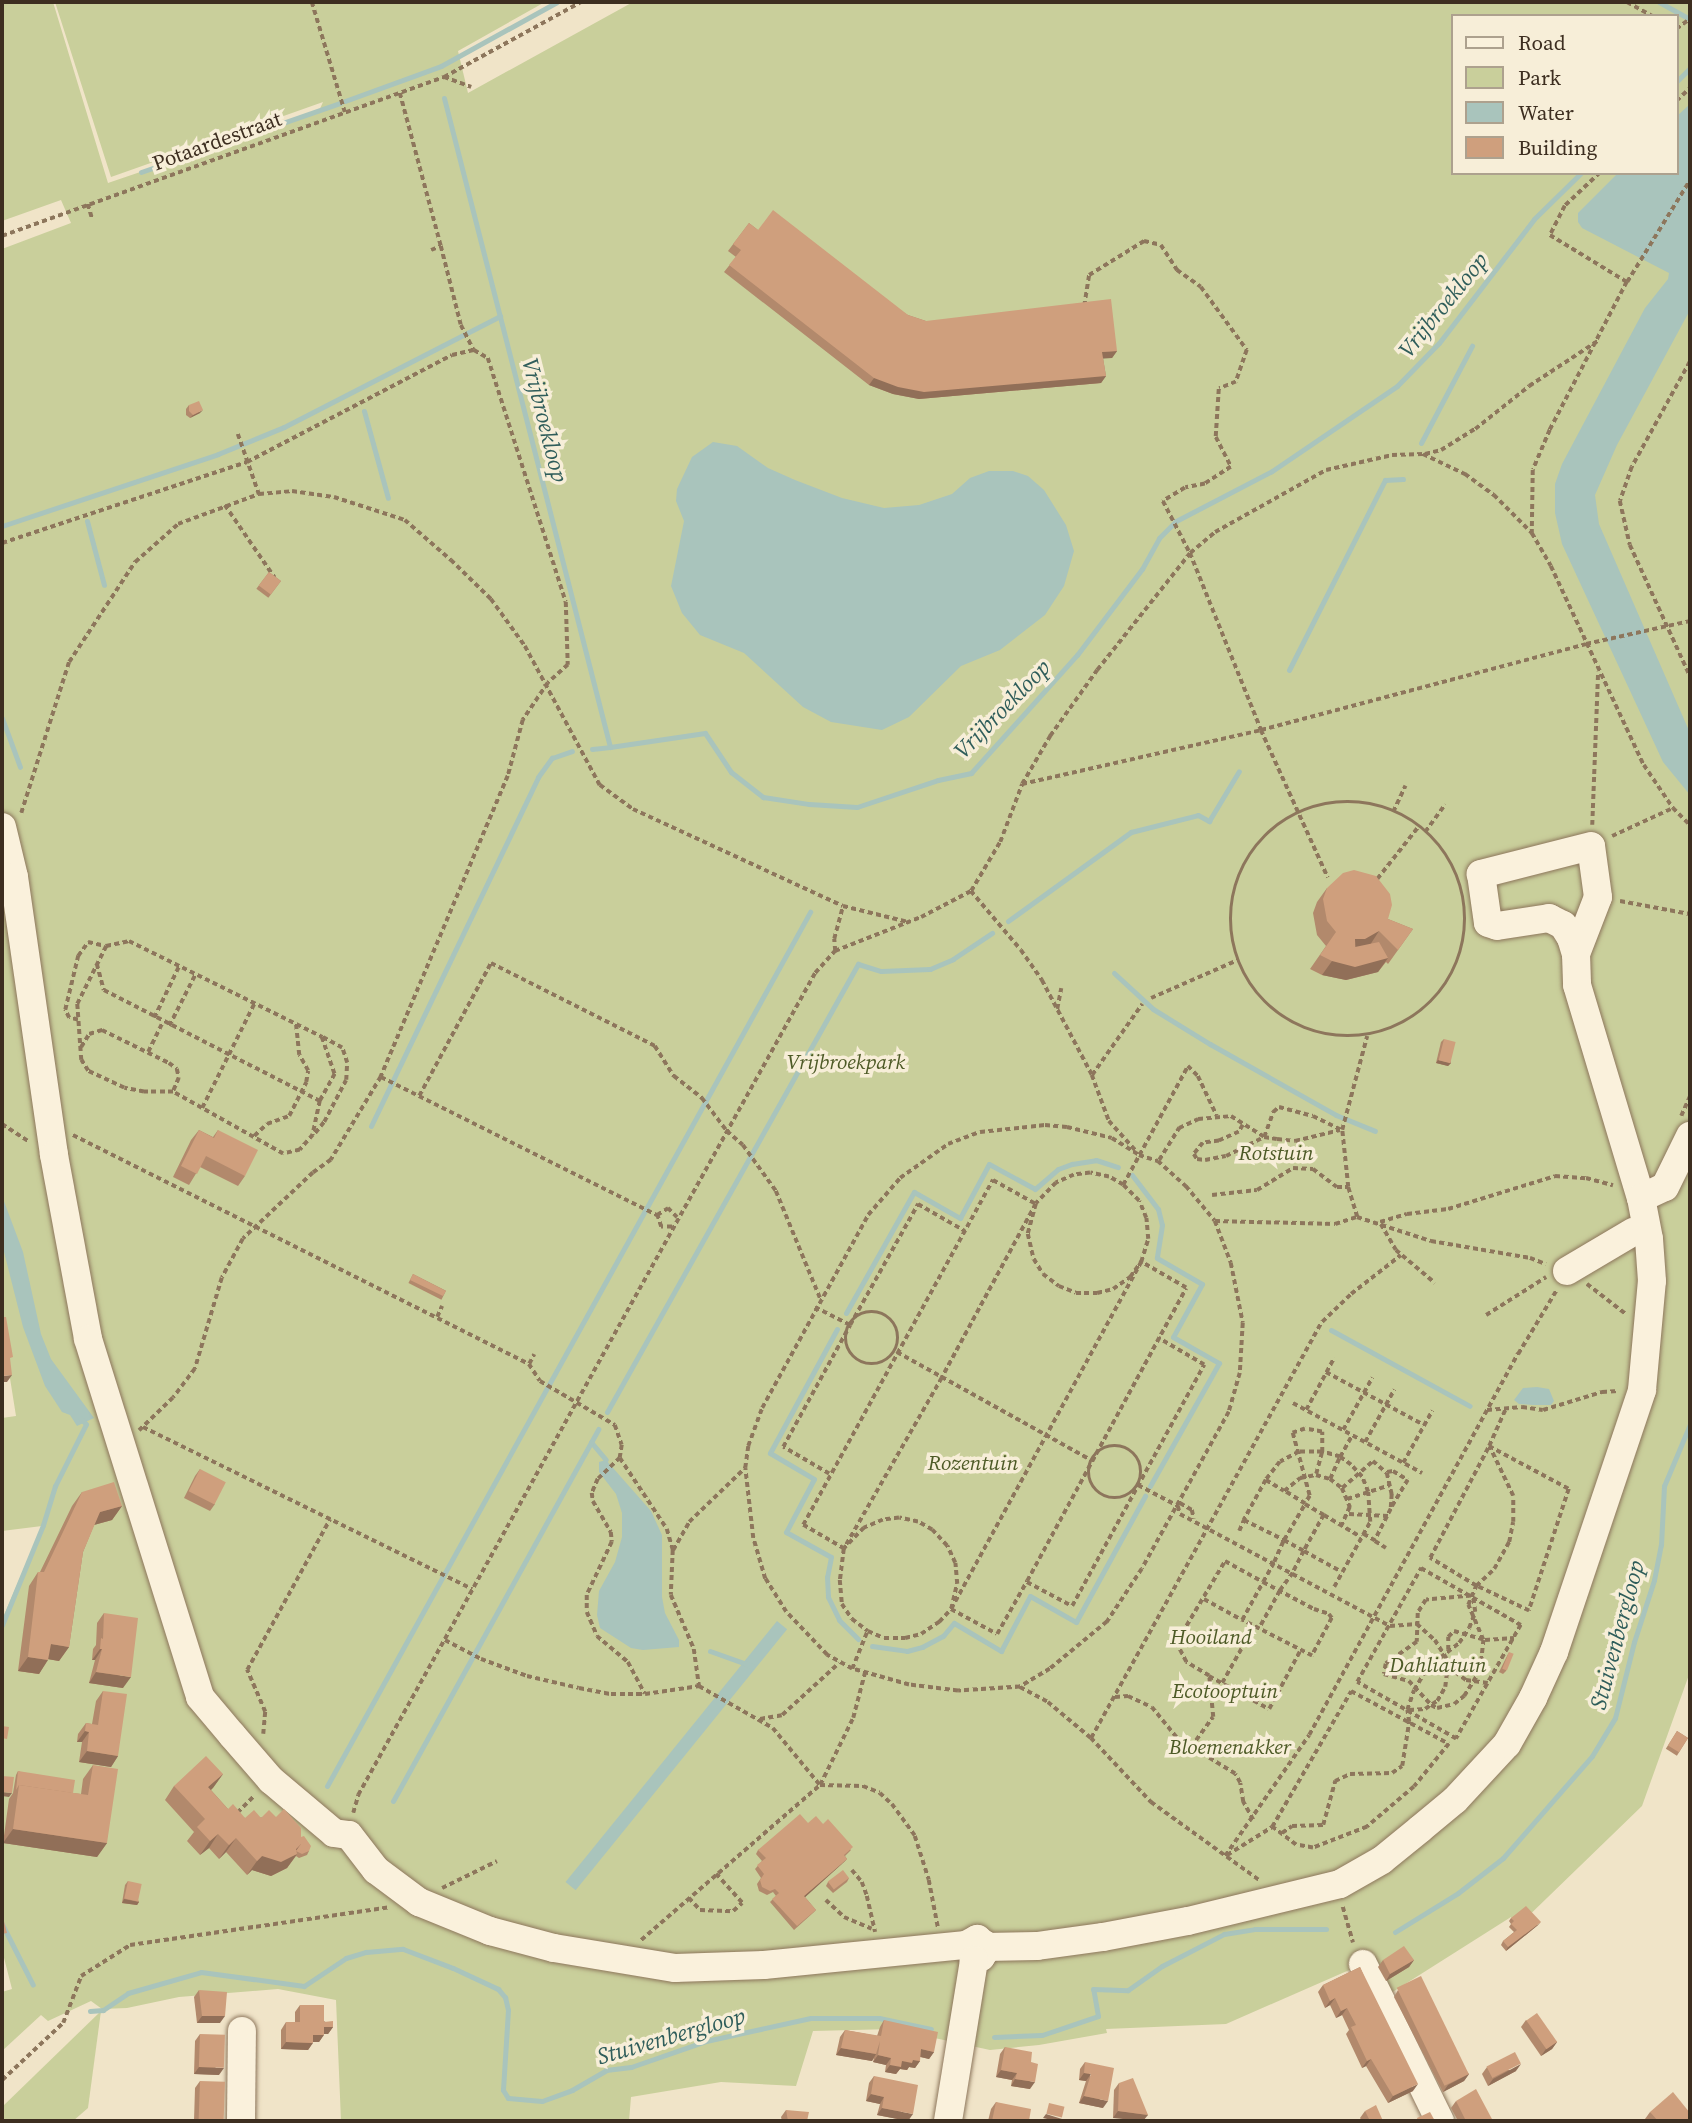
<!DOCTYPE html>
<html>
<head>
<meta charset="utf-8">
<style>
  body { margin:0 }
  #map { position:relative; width:1692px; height:2123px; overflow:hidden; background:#f0e4c8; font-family:"Source Serif 4",serif }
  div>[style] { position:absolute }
  .green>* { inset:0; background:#c9cf9b }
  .water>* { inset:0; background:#a9c4bc; transform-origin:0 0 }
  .stream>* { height:5px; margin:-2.5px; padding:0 2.5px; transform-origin:2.5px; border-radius:2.5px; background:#a9c4bc }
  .path>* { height:3.5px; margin-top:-1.75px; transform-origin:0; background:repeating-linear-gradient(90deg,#8d765c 0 5px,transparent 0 8.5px) }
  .path>.ring { margin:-1.75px; padding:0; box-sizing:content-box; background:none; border:3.5px solid #8d765c; border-radius:50% }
  .roads { filter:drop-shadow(0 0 2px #8d765c) drop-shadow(0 0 2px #8d765c) }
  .minor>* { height:28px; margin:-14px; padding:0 14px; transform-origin:14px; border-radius:14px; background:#faf1dc }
  .wall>* { inset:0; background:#b2896c; transform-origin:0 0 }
  .shaded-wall>* { inset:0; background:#916f58 }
  .building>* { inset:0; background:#cf9f7d; transform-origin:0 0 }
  span { translate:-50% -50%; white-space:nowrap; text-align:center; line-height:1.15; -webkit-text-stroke:7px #f7eed8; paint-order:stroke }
  .street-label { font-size:21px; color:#3d2e20 }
  .park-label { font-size:21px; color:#4d5a26; font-style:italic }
  .water-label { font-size:23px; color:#2f5d5a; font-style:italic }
  .frame { position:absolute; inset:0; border:4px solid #3d2e20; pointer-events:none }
  .legend { position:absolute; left:1451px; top:14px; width:228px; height:161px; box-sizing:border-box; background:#f7eed8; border:2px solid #ada18e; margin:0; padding:9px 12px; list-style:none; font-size:21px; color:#3d2e20 }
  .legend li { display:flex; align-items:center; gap:14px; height:35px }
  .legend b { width:35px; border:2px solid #ada18e }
</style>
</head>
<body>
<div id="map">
  <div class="green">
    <div style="clip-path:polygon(evenodd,2px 2px,53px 2px,108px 183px,319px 111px,323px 102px,111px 177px,55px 2px,545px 2px,458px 51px,468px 93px,633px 2px,1690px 2px,1690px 1672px,1642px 1806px,1513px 1931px,1511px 1917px,1391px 1993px,1363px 1964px,1226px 2024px,1106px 2029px,1107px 2033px,1039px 2045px,990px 2050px,893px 2029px,813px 2031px,796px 2086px,721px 2082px,631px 2097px,629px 2121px,341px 2121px,336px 2000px,278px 1989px,179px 1997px,127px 2008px,102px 2009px,91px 2001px,48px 2021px,41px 2015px,2px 2051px,2px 1992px,12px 1989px,2px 1950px,2px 1620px,42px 1526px,2px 1531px,2px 1418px,16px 1416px,2px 1328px,2px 249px,71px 223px,61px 200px,2px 221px,2px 2px,1452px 16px,1676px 16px,1676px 173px,1452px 173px,1452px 16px)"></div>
    <div style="clip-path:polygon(101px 2011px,88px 2108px,73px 2121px,2px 2121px,2px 2107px)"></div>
  </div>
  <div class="water">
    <div style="clip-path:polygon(1690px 104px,1690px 310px,1617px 445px,1595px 495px,1599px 524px,1690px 733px,1690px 795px,1663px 762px,1562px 544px,1555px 513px,1555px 484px,1562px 464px,1645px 308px,1668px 279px,1669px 273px,1582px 228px,1578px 222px,1578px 213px,1618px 173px,1676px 173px,1676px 117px)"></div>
    <div style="clip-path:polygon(713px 442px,737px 446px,768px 468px,795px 480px,842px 498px,884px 508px,919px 505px,952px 494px,970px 478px,989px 471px,1013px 471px,1028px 476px,1044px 490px,1066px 525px,1074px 551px,1064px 586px,1045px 615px,1000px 650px,961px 666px,909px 717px,882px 730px,831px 722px,803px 707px,744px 653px,700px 635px,682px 613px,671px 586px,684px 521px,676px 501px,677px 489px,692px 457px)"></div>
    <div style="clip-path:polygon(2px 1196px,23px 1252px,41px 1334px,51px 1359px,94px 1418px,77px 1426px,70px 1415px,62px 1412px,45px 1386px,23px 1327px,2px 1244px)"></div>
    <div style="clip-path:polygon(1537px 1387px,1549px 1389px,1554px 1401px,1551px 1405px,1533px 1405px,1519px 1404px,1514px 1400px,1523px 1388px)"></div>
    <div style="clip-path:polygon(606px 1460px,651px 1511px,662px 1535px,662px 1597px,665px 1613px,679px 1640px,679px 1647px,643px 1650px,631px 1648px,600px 1628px,597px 1615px,599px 1591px,615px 1562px,622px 1537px,622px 1513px,616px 1494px,599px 1472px,599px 1462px)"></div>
    <div style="left:777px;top:1621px;width:13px;height:336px;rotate:39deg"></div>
  </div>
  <div class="stream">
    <div style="left:1659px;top:2px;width:35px;rotate:29deg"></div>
    <div style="left:1676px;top:82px;width:20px;rotate:-45deg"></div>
    <div style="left:444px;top:98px;width:670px;rotate:75.65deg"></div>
    <div style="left:610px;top:747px;width:96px;rotate:-8.4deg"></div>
    <div style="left:705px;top:733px;width:47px;rotate:56.3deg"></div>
    <div style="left:731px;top:772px;width:41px;rotate:38deg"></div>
    <div style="left:763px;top:797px;width:47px;rotate:8.7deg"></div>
    <div style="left:809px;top:804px;width:48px;rotate:3.6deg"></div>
    <div style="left:857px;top:807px;width:85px;rotate:-18.4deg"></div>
    <div style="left:938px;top:780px;width:34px;rotate:-12deg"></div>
    <div style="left:971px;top:773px;width:159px;rotate:-48.1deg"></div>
    <div style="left:1077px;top:655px;width:108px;rotate:-52.9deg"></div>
    <div style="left:1142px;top:569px;width:35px;rotate:-61deg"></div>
    <div style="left:1159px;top:538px;width:24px;rotate:-45deg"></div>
    <div style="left:1176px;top:521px;width:108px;rotate:-27.5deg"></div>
    <div style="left:1272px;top:471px;width:151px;rotate:-34.2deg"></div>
    <div style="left:1397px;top:386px;width:60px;rotate:-45.7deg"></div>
    <div style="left:1439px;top:343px;width:156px;rotate:-52.5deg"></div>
    <div style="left:1534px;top:219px;width:66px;rotate:-44.4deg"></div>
    <div style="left:345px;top:101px;width:102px;rotate:-20deg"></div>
    <div style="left:441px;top:66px;width:132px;rotate:-28.9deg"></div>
    <div style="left:141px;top:172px;width:211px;rotate:-19.1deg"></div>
    <div style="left:364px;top:411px;width:90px;rotate:74.6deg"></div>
    <div style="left:1421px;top:443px;width:110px;rotate:-62.3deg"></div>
    <div style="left:87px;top:521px;width:66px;rotate:75.1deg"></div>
    <div style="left:2px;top:526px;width:228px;rotate:-18.4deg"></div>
    <div style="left:218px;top:454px;width:71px;rotate:-22.2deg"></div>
    <div style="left:284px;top:427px;width:243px;rotate:-27.2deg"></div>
    <div style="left:1289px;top:670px;width:213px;rotate:-63.2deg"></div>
    <div style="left:1385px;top:480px;width:18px;rotate:-3deg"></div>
    <div style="left:2px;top:718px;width:52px;rotate:69.8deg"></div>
    <div style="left:592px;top:749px;width:18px;rotate:-6deg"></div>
    <div style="left:1008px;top:921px;width:152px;rotate:-35.9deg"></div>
    <div style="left:1131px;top:832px;width:69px;rotate:-14.2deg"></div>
    <div style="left:1198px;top:815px;width:13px;rotate:29deg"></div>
    <div style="left:1209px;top:821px;width:58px;rotate:-59deg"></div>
    <div style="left:1114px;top:973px;width:53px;rotate:42.7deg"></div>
    <div style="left:1153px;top:1009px;width:67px;rotate:31.6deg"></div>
    <div style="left:1210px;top:1044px;width:145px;rotate:29.4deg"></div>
    <div style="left:1336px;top:1115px;width:42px;rotate:22.3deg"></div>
    <div style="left:371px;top:1126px;width:387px;rotate:-64.4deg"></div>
    <div style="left:538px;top:777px;width:24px;rotate:-54deg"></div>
    <div style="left:552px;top:758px;width:21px;rotate:-19deg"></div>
    <div style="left:1132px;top:1175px;width:43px;rotate:52.6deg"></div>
    <div style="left:1158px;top:1209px;width:16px;rotate:76deg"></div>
    <div style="left:1162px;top:1225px;width:33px;rotate:99deg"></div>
    <div style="left:1157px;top:1258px;width:52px;rotate:30deg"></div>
    <div style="left:1202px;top:1284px;width:60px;rotate:118.7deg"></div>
    <div style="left:1173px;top:1337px;width:53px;rotate:29.5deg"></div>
    <div style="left:1219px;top:1363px;width:141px;rotate:119.3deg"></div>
    <div style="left:846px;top:1313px;width:139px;rotate:-60.7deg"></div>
    <div style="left:914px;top:1192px;width:53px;rotate:29.5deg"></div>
    <div style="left:960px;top:1218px;width:61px;rotate:-61.8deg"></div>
    <div style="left:989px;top:1164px;width:52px;rotate:28.5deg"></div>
    <div style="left:1035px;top:1189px;width:30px;rotate:-41deg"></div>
    <div style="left:1058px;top:1169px;width:15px;rotate:-20deg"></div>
    <div style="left:1072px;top:1164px;width:24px;rotate:-9deg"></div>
    <div style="left:1096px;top:1160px;width:23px;rotate:18deg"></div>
    <div style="left:837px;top:1329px;width:141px;rotate:118.4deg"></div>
    <div style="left:770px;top:1453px;width:51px;rotate:30.6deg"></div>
    <div style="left:814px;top:1479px;width:60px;rotate:117.8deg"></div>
    <div style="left:786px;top:1532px;width:51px;rotate:29.1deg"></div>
    <div style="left:831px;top:1557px;width:20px;rotate:101deg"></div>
    <div style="left:827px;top:1577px;width:20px;rotate:87deg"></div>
    <div style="left:828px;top:1597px;width:25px;rotate:64deg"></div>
    <div style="left:839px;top:1620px;width:27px;rotate:45deg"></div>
    <div style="left:1331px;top:1330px;width:158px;rotate:28.7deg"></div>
    <div style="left:607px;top:1412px;width:514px;rotate:-60.74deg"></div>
    <div style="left:858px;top:964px;width:24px;rotate:17deg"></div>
    <div style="left:881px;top:971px;width:49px;rotate:-2.3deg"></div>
    <div style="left:930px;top:969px;width:25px;rotate:-23deg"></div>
    <div style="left:953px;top:959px;width:47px;rotate:-33.7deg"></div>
    <div style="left:591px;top:1442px;width:23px;rotate:50deg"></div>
    <div style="left:2px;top:1625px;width:108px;rotate:-67.7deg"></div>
    <div style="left:43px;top:1525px;width:41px;rotate:-72.9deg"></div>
    <div style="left:55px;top:1486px;width:69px;rotate:-63.4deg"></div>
    <div style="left:86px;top:1424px;width:8px;rotate:-135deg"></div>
    <div style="left:872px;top:1646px;width:35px;rotate:8deg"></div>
    <div style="left:907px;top:1651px;width:16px;rotate:-15deg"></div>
    <div style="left:922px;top:1647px;width:24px;rotate:-28deg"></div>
    <div style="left:943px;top:1636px;width:17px;rotate:-50deg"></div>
    <div style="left:954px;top:1623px;width:55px;rotate:30.8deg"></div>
    <div style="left:1001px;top:1651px;width:62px;rotate:-62.2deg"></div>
    <div style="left:1030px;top:1596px;width:53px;rotate:29.5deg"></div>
    <div style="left:1076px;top:1622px;width:144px;rotate:-61.3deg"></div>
    <div style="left:710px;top:1651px;width:45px;rotate:19.7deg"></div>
    <div style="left:327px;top:1786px;width:999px;rotate:-61.07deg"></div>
    <div style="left:393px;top:1801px;width:425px;rotate:-61.1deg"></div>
    <div style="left:2px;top:1924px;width:68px;rotate:63.1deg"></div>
    <div style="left:1395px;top:1932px;width:74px;rotate:-31.8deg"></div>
    <div style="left:1458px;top:1893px;width:57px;rotate:-37.9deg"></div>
    <div style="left:1503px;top:1858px;width:135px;rotate:-48.9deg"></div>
    <div style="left:1592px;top:1756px;width:44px;rotate:-58.8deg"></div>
    <div style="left:1615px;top:1718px;width:78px;rotate:-76deg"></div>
    <div style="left:1634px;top:1642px;width:65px;rotate:-72.1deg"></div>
    <div style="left:1654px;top:1580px;width:36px;rotate:-79deg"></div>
    <div style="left:1661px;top:1545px;width:59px;rotate:-87.1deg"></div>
    <div style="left:1664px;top:1486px;width:67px;rotate:-67.2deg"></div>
    <div style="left:90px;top:2011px;width:13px;rotate:-4deg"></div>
    <div style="left:103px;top:2010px;width:30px;rotate:-34deg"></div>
    <div style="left:128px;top:1993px;width:76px;rotate:-16deg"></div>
    <div style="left:201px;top:1972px;width:104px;rotate:7.7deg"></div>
    <div style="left:304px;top:1986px;width:50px;rotate:-33.7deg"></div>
    <div style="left:346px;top:1958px;width:21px;rotate:-17deg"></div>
    <div style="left:366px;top:1952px;width:37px;rotate:-5deg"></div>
    <div style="left:403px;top:1949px;width:53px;rotate:20.8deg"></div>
    <div style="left:453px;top:1968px;width:50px;rotate:25deg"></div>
    <div style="left:498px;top:1989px;width:11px;rotate:49deg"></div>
    <div style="left:505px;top:1997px;width:13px;rotate:77deg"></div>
    <div style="left:508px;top:2010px;width:80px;rotate:93.6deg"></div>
    <div style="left:503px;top:2090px;width:9px;rotate:58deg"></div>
    <div style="left:508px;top:2098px;width:34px;rotate:5deg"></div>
    <div style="left:542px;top:2101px;width:32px;rotate:-20deg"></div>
    <div style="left:572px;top:2090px;width:39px;rotate:-30deg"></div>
    <div style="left:606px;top:2070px;width:25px;rotate:-7deg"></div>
    <div style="left:631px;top:2067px;width:79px;rotate:-19.1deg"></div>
    <div style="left:706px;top:2041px;width:107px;rotate:-12.4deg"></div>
    <div style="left:811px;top:2018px;width:68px"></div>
    <div style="left:879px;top:2018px;width:53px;rotate:11.9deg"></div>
    <div style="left:994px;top:2037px;width:48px;rotate:-2.4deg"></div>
    <div style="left:1042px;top:2035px;width:59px;rotate:-18.7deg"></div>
    <div style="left:1098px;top:2016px;width:27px;rotate:-100deg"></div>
    <div style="left:1093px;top:1989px;width:35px;rotate:2deg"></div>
    <div style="left:1128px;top:1990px;width:42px;rotate:-35.2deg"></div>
    <div style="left:1162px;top:1966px;width:70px;rotate:-27.3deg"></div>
    <div style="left:1224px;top:1934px;width:31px;rotate:-9deg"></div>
    <div style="left:1255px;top:1929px;width:71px"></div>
  </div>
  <div class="path">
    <div style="left:312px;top:2px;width:115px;rotate:73.3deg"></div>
    <div style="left:1627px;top:2px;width:29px;rotate:29deg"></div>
    <div style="left:1676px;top:29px;width:17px;rotate:-36deg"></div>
    <div style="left:444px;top:77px;width:29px;rotate:20deg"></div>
    <div style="left:400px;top:93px;width:158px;rotate:75deg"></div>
    <div style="left:1676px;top:101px;width:19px;rotate:-43deg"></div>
    <div style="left:1600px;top:173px;width:48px;rotate:136.7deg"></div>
    <div style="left:1565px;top:206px;width:33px;rotate:117deg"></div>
    <div style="left:1550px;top:235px;width:90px;rotate:31.4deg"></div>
    <div style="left:1627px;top:282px;width:167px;rotate:117.5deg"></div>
    <div style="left:1550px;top:430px;width:43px;rotate:113deg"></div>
    <div style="left:1533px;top:470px;width:63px;rotate:90.9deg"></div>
    <div style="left:1532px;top:533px;width:38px;rotate:60deg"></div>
    <div style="left:1551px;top:566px;width:220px;rotate:65deg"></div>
    <div style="left:1644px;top:765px;width:52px;rotate:56deg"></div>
    <div style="left:1673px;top:808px;width:24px;rotate:45deg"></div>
    <div style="left:88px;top:204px;width:15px;rotate:74deg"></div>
    <div style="left:2px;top:236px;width:470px;rotate:-19.8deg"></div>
    <div style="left:444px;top:77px;width:156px;rotate:-28.7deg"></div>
    <div style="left:431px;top:250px;width:11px;rotate:-22deg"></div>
    <div style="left:441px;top:246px;width:81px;rotate:75.8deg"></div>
    <div style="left:461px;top:325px;width:28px;rotate:63deg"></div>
    <div style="left:1627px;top:282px;width:120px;rotate:-58.3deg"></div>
    <div style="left:1084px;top:306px;width:31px;rotate:-81deg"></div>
    <div style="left:1089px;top:275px;width:65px;rotate:-31.7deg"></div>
    <div style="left:1144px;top:241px;width:17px;rotate:13deg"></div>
    <div style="left:1161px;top:245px;width:30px;rotate:57deg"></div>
    <div style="left:1177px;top:270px;width:29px;rotate:35deg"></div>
    <div style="left:1201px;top:287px;width:78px;rotate:53.9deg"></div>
    <div style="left:1247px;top:350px;width:34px;rotate:109deg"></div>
    <div style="left:1236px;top:382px;width:18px;rotate:158deg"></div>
    <div style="left:1219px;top:389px;width:48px;rotate:93.6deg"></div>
    <div style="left:1216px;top:437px;width:34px;rotate:63deg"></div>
    <div style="left:1231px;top:467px;width:31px;rotate:147deg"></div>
    <div style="left:1205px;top:484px;width:20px;rotate:169deg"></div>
    <div style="left:1185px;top:488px;width:26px;rotate:149deg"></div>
    <div style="left:1163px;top:501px;width:59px;rotate:62.6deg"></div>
    <div style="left:1190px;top:553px;width:191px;rotate:68.1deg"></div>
    <div style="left:1261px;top:730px;width:162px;rotate:65.6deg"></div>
    <div style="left:1690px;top:362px;width:120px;rotate:118.9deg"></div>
    <div style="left:1632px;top:467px;width:36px;rotate:109deg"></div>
    <div style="left:1620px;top:501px;width:45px;rotate:77.2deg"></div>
    <div style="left:1630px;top:545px;width:144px;rotate:65.4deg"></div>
    <div style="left:238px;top:434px;width:64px;rotate:70.7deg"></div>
    <div style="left:1425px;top:454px;width:16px;rotate:-14deg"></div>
    <div style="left:1441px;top:450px;width:40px;rotate:-32deg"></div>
    <div style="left:1475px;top:429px;width:69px;rotate:-38.5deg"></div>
    <div style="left:1529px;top:386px;width:84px;rotate:-33.3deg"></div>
    <div style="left:225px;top:505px;width:88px;rotate:55.6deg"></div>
    <div style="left:2px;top:543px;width:258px;rotate:-18.3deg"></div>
    <div style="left:247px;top:462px;width:231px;rotate:-27.6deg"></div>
    <div style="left:452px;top:355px;width:23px;rotate:-13deg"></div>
    <div style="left:474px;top:350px;width:16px;rotate:30deg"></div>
    <div style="left:488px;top:358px;width:256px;rotate:72.3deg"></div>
    <div style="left:566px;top:602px;width:63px;rotate:88.2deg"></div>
    <div style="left:568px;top:665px;width:27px;rotate:138deg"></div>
    <div style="left:548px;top:683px;width:45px;rotate:124deg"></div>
    <div style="left:523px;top:720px;width:58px;rotate:105deg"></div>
    <div style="left:508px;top:776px;width:327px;rotate:112.9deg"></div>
    <div style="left:381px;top:1077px;width:97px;rotate:121.1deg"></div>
    <div style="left:331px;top:1160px;width:22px;rotate:144deg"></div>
    <div style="left:313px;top:1173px;width:96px;rotate:136.7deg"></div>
    <div style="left:243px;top:1239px;width:44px;rotate:118.3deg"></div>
    <div style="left:222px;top:1278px;width:95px;rotate:106.5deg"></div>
    <div style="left:195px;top:1369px;width:36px;rotate:127deg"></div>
    <div style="left:173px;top:1398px;width:47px;rotate:135.9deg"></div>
    <div style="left:1022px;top:784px;width:245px;rotate:-12.7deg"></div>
    <div style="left:1261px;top:730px;width:336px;rotate:-14.8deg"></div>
    <div style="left:1586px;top:644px;width:107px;rotate:-12.5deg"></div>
    <div class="ring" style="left:1231px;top:802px;width:230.5px;height:230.5px"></div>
    <div style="left:1393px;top:812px;width:29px;rotate:-65deg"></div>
    <div style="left:21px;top:813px;width:158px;rotate:-72.4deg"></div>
    <div style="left:69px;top:662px;width:120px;rotate:-56.6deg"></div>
    <div style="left:135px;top:562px;width:57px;rotate:-41.5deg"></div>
    <div style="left:178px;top:524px;width:86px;rotate:-20.3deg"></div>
    <div style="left:259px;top:494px;width:33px;rotate:-5deg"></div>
    <div style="left:292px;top:491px;width:42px;rotate:8.1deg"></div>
    <div style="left:334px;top:497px;width:75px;rotate:17.9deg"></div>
    <div style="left:405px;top:520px;width:61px;rotate:41deg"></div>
    <div style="left:451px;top:560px;width:56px;rotate:44.3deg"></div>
    <div style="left:491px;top:599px;width:58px;rotate:54.1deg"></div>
    <div style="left:525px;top:646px;width:158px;rotate:61.7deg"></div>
    <div style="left:600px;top:785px;width:41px;rotate:36deg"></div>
    <div style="left:633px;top:809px;width:231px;rotate:24.8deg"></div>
    <div style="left:843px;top:906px;width:67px;rotate:13.8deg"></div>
    <div style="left:1592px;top:825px;width:153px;rotate:-87.8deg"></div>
    <div style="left:1425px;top:832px;width:34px;rotate:-54deg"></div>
    <div style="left:1612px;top:836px;width:67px;rotate:-24.7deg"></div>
    <div style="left:1377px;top:879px;width:68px;rotate:-51.6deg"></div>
    <div style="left:971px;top:891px;width:77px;rotate:49.7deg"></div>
    <div style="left:1021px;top:950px;width:37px;rotate:55deg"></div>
    <div style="left:1042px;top:980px;width:107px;rotate:62.2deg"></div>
    <div style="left:1092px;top:1075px;width:49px;rotate:69.7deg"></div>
    <div style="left:1109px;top:1121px;width:39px;rotate:48deg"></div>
    <div style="left:1620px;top:901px;width:71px;rotate:10.5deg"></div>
    <div style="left:129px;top:941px;width:216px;rotate:26.4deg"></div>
    <div style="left:322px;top:1037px;width:39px;rotate:71deg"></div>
    <div style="left:335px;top:1074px;width:31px;rotate:119deg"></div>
    <div style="left:320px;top:1101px;width:35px;rotate:102deg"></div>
    <div style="left:313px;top:1135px;width:20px;rotate:131deg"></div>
    <div style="left:300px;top:1150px;width:17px;rotate:167deg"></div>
    <div style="left:283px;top:1154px;width:126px;rotate:-150.6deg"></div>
    <div style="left:173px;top:1092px;width:29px;rotate:180deg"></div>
    <div style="left:144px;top:1092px;width:20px;rotate:-169deg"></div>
    <div style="left:124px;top:1088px;width:40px;rotate:-155deg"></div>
    <div style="left:88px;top:1071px;width:13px;rotate:-122deg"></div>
    <div style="left:81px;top:1060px;width:56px;rotate:-94.1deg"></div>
    <div style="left:77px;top:1004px;width:65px;rotate:-63.4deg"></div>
    <div style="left:106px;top:946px;width:24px;rotate:-12deg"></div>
    <div style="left:835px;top:951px;width:12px;rotate:-95deg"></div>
    <div style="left:834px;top:939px;width:34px;rotate:-75deg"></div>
    <div style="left:97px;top:964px;width:27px;rotate:75deg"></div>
    <div style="left:104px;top:990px;width:243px;rotate:27.2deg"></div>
    <div style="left:1151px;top:998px;width:95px;rotate:-23.6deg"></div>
    <div style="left:1057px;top:1009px;width:21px;rotate:-79deg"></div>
    <div style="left:154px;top:1018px;width:58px;rotate:-64.3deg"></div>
    <div style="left:78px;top:1020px;width:9px;rotate:-167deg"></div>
    <div style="left:69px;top:1018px;width:9px;rotate:-117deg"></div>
    <div style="left:65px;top:1010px;width:56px;rotate:-76.5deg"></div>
    <div style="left:78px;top:956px;width:17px;rotate:-54deg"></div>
    <div style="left:88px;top:942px;width:18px;rotate:13deg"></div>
    <div style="left:169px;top:1026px;width:57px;rotate:-63deg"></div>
    <div style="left:81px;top:1047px;width:15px;rotate:-58deg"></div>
    <div style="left:89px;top:1034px;width:14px;rotate:-17deg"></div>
    <div style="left:102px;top:1030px;width:75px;rotate:26.2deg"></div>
    <div style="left:169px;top:1063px;width:10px;rotate:37deg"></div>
    <div style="left:177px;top:1069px;width:9px;rotate:77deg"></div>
    <div style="left:179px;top:1078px;width:15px;rotate:113deg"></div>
    <div style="left:148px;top:1052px;width:32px;rotate:-64deg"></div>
    <div style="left:1092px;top:1075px;width:87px;rotate:-54.8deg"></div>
    <div style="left:381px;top:1077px;width:309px;rotate:26.6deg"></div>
    <div style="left:419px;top:1096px;width:151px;rotate:-61.6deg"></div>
    <div style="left:491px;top:963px;width:184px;rotate:26.8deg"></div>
    <div style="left:655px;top:1046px;width:36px;rotate:58deg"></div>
    <div style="left:674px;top:1076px;width:36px;rotate:38deg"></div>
    <div style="left:702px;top:1098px;width:41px;rotate:52.9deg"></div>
    <div style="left:727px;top:1131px;width:21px;rotate:41deg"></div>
    <div style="left:743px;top:1145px;width:57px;rotate:54.3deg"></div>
    <div style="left:776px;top:1191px;width:116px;rotate:67.6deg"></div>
    <div style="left:202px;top:1108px;width:116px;rotate:-63.4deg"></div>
    <div style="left:1681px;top:1116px;width:22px;rotate:-66deg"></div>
    <div style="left:2px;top:1124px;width:31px;rotate:33deg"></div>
    <div style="left:1045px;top:1125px;width:22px;rotate:5deg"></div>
    <div style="left:1067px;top:1127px;width:46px;rotate:13.7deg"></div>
    <div style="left:1112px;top:1138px;width:32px;rotate:32deg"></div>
    <div style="left:1139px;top:1155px;width:20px;rotate:18deg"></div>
    <div style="left:1158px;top:1161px;width:38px;rotate:42deg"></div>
    <div style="left:1186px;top:1186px;width:45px;rotate:50.4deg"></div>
    <div style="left:1215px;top:1221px;width:45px;rotate:69.1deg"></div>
    <div style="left:1231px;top:1263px;width:61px;rotate:78.7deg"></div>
    <div style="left:1243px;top:1323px;width:50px;rotate:93.4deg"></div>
    <div style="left:1240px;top:1373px;width:41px;rotate:105.8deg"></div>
    <div style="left:1229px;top:1412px;width:179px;rotate:119deg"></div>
    <div style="left:1142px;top:1569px;width:64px;rotate:123.4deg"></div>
    <div style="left:1107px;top:1622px;width:74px;rotate:140.5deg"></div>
    <div style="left:1050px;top:1669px;width:35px;rotate:149deg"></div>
    <div style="left:1020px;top:1687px;width:62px;rotate:176.3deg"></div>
    <div style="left:958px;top:1691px;width:49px;rotate:-173deg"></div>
    <div style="left:909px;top:1685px;width:59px;rotate:-164.3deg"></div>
    <div style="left:852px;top:1669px;width:29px;rotate:-151deg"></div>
    <div style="left:827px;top:1655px;width:59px;rotate:-133.6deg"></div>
    <div style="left:786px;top:1612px;width:39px;rotate:-122deg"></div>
    <div style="left:765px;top:1579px;width:43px;rotate:-106.3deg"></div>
    <div style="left:753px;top:1538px;width:70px;rotate:-96.5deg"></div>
    <div style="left:745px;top:1468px;width:22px;rotate:-82deg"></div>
    <div style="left:748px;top:1446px;width:40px;rotate:-69.8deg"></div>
    <div style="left:762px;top:1408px;width:220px;rotate:-61.2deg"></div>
    <div style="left:868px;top:1215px;width:49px;rotate:-49.1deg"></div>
    <div style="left:900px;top:1178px;width:59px;rotate:-35.3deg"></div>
    <div style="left:948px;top:1144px;width:34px;rotate:-21deg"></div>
    <div style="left:980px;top:1132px;width:65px;rotate:-6.1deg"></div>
    <div style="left:1243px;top:1125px;width:8px;rotate:120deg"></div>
    <div style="left:1239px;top:1132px;width:22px;rotate:156deg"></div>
    <div style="left:1219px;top:1141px;width:16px;rotate:173deg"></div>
    <div style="left:1203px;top:1143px;width:14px;rotate:129deg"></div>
    <div style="left:1194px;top:1154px;width:6px;rotate:59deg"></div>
    <div style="left:1197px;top:1159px;width:8px;rotate:7deg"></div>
    <div style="left:1205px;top:1160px;width:21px;rotate:-11deg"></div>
    <div style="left:1226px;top:1156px;width:42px;rotate:-26.6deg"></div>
    <div style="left:1264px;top:1137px;width:27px;rotate:-70deg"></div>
    <div style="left:1273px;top:1112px;width:8px;rotate:-40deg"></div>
    <div style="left:1279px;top:1107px;width:35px;rotate:15deg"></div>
    <div style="left:1313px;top:1116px;width:32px;rotate:26deg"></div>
    <div style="left:315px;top:1133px;width:14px;rotate:-51deg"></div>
    <div style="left:324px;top:1122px;width:47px;rotate:-62.4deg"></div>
    <div style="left:346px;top:1080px;width:17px;rotate:-87deg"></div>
    <div style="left:347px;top:1063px;width:16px;rotate:-108deg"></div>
    <div style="left:342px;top:1048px;width:23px;rotate:-151deg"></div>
    <div style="left:73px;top:1135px;width:510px;rotate:26.67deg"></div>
    <div style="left:529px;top:1364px;width:20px;rotate:57deg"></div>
    <div style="left:540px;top:1381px;width:87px;rotate:30.4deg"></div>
    <div style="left:615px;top:1425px;width:21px;rotate:71deg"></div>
    <div style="left:622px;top:1445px;width:13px;rotate:99deg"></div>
    <div style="left:620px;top:1458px;width:85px;rotate:56.5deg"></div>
    <div style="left:667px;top:1529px;width:22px;rotate:74deg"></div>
    <div style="left:673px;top:1550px;width:45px;rotate:92.5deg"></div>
    <div style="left:671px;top:1595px;width:59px;rotate:66.9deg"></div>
    <div style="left:694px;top:1649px;width:37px;rotate:82deg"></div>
    <div style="left:254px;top:1136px;width:18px;rotate:-43deg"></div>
    <div style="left:267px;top:1124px;width:23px;rotate:-20deg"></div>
    <div style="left:289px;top:1116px;width:38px;rotate:-63deg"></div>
    <div style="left:306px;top:1082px;width:11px;rotate:-80deg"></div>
    <div style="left:308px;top:1071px;width:18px;rotate:-119deg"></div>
    <div style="left:299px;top:1055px;width:31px;rotate:-96deg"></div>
    <div style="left:1159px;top:1160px;width:38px;rotate:-58deg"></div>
    <div style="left:1179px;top:1128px;width:21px;rotate:-25deg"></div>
    <div style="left:1198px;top:1119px;width:33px;rotate:-5deg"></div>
    <div style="left:1231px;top:1116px;width:39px;rotate:32deg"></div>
    <div style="left:1264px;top:1137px;width:13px;rotate:9deg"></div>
    <div style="left:1277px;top:1139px;width:18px;rotate:6deg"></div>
    <div style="left:1295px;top:1141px;width:46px;rotate:-13.7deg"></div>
    <div style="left:993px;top:1180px;width:49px;rotate:29.2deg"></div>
    <div style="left:1036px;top:1204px;width:198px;rotate:118.4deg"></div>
    <div style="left:942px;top:1378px;width:197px;rotate:119.8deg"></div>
    <div style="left:844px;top:1549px;width:48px;rotate:-149.7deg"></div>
    <div style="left:803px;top:1525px;width:394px;rotate:-61.2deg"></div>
    <div style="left:1123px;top:1185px;width:136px;rotate:-61.4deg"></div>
    <div style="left:1188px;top:1066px;width:14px;rotate:45deg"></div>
    <div style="left:1198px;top:1076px;width:44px;rotate:64.6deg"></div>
    <div style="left:1212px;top:1195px;width:45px;rotate:-6.3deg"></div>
    <div style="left:1257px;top:1190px;width:42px;rotate:-31.4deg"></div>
    <div style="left:1293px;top:1168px;width:20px;rotate:3deg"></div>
    <div style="left:1313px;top:1169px;width:30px;rotate:37deg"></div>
    <div style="left:1337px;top:1187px;width:11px"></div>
    <div style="left:1357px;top:1217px;width:31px;rotate:-107deg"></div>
    <div style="left:1348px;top:1187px;width:57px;rotate:-96deg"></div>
    <div style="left:1342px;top:1130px;width:97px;rotate:-75.1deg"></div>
    <div style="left:1215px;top:1221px;width:120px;rotate:1.4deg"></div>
    <div style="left:1335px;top:1224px;width:23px;rotate:-18deg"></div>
    <div style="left:1357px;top:1217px;width:78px;rotate:18deg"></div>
    <div style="left:1431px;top:1241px;width:100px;rotate:9.7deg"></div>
    <div style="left:1530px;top:1258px;width:17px;rotate:21deg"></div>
    <div style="left:1380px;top:1222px;width:28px;rotate:-17deg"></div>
    <div style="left:1407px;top:1214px;width:41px;rotate:-7deg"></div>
    <div style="left:1448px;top:1209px;width:112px;rotate:-17.1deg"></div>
    <div style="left:1555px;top:1176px;width:31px;rotate:4deg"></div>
    <div style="left:1586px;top:1178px;width:28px;rotate:15deg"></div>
    <div style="left:1381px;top:1224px;width:30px;rotate:60deg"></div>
    <div style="left:1396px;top:1250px;width:51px;rotate:40.2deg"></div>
    <div style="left:672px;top:1227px;width:11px;rotate:180deg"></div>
    <div style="left:661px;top:1227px;width:13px;rotate:-108deg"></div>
    <div style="left:657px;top:1215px;width:13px;rotate:-32deg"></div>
    <div style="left:668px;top:1208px;width:13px;rotate:45deg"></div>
    <div style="left:1587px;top:1284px;width:49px;rotate:37.6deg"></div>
    <div style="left:815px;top:1307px;width:39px;rotate:27deg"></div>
    <div class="ring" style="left:846px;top:1312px;width:48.5px;height:48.5px"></div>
    <div style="left:1486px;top:1315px;width:71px;rotate:-32.3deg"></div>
    <div style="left:437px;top:1317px;width:12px;rotate:-66deg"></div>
    <div style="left:897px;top:1352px;width:222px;rotate:29.1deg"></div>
    <div style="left:529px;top:1364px;width:11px;rotate:-63deg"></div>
    <div style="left:1326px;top:1372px;width:111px;rotate:28.4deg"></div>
    <div style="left:1293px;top:1403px;width:147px;rotate:28.5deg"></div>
    <div style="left:1306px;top:1410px;width:59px;rotate:-61.7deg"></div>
    <div style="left:1487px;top:1410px;width:35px;rotate:-5deg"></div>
    <div style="left:1522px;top:1407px;width:21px;rotate:8deg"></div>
    <div style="left:1543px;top:1410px;width:62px;rotate:-17deg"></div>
    <div style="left:1602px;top:1392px;width:16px;rotate:-4deg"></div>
    <div style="left:143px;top:1427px;width:367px;rotate:26.2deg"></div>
    <div style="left:1343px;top:1430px;width:60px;rotate:-60.9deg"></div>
    <div style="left:1365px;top:1442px;width:60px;rotate:-60.9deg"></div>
    <div class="ring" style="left:1089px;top:1446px;width:48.5px;height:48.5px"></div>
    <div style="left:1489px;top:1446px;width:91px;rotate:28.3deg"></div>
    <div style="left:1569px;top:1489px;width:128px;rotate:108.2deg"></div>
    <div style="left:1529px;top:1611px;width:59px;rotate:-154.7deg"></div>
    <div style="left:1476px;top:1586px;width:54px;rotate:-148.7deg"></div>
    <div style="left:1430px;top:1558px;width:127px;rotate:-62.2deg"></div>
    <div style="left:620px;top:1458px;width:30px;rotate:136deg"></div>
    <div style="left:598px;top:1479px;width:15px;rotate:113deg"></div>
    <div style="left:592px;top:1493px;width:8px;rotate:83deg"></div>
    <div style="left:593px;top:1501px;width:36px;rotate:60deg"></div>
    <div style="left:611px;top:1532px;width:10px;rotate:84deg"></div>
    <div style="left:612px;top:1542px;width:59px;rotate:115.3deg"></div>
    <div style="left:587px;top:1595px;width:17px;rotate:90deg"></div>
    <div style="left:587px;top:1612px;width:26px;rotate:67deg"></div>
    <div style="left:597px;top:1636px;width:40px;rotate:40deg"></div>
    <div style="left:628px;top:1662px;width:36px;rotate:62deg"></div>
    <div style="left:1403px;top:1463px;width:60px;rotate:-60.9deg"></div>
    <div style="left:1387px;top:1472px;width:6px;rotate:-9deg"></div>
    <div style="left:1393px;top:1471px;width:17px;rotate:31deg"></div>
    <div style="left:1408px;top:1480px;width:31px;rotate:121deg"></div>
    <div style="left:829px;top:1474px;width:53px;rotate:-149.6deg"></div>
    <div style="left:783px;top:1447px;width:139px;rotate:-61.2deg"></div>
    <div style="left:850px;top:1325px;width:139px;rotate:-60.7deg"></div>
    <div style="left:918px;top:1204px;width:54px;rotate:29.9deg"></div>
    <div style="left:1316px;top:1474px;width:23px;rotate:-75deg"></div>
    <div style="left:1322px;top:1452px;width:20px;rotate:-90deg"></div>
    <div style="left:1322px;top:1432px;width:17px;rotate:-170deg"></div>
    <div style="left:1305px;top:1429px;width:13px;rotate:162deg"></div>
    <div style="left:1293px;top:1433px;width:65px;rotate:74.9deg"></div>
    <div style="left:1310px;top:1496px;width:9px;rotate:122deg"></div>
    <div style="left:1305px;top:1504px;width:22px;rotate:30deg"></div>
    <div style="left:1324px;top:1515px;width:41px;rotate:119.1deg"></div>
    <div style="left:1304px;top:1551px;width:43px;rotate:28.9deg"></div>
    <div style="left:1330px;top:1479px;width:15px;rotate:37deg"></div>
    <div style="left:1342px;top:1488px;width:21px;rotate:67deg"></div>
    <div style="left:1350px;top:1507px;width:20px;rotate:114deg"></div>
    <div style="left:1266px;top:1480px;width:21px;rotate:31deg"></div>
    <div style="left:1138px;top:1485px;width:45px;rotate:27.7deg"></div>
    <div style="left:1178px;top:1506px;width:8px;rotate:76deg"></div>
    <div style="left:1180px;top:1514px;width:238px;rotate:28.1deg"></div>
    <div style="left:1390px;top:1626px;width:27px;rotate:-4deg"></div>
    <div style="left:1417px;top:1624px;width:24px;rotate:42deg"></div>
    <div style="left:1435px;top:1640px;width:38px;rotate:58deg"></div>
    <div style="left:1455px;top:1672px;width:14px;rotate:36deg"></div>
    <div style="left:1466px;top:1680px;width:22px;rotate:8deg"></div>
    <div style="left:1342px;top:1488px;width:41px;rotate:-41.1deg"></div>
    <div style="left:1373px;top:1461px;width:18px;rotate:41deg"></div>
    <div style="left:1387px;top:1473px;width:22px;rotate:77deg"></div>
    <div style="left:1392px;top:1494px;width:15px;rotate:94deg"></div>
    <div style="left:1391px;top:1509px;width:36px;rotate:117deg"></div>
    <div style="left:1375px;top:1541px;width:14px;rotate:-150deg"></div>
    <div style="left:1347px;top:1499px;width:45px;rotate:-18deg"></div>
    <div style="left:1180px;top:1503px;width:14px;rotate:30deg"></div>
    <div style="left:1192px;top:1510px;width:9px;rotate:77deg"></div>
    <div style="left:1349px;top:1514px;width:39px;rotate:3deg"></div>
    <div style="left:1324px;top:1515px;width:43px;rotate:30.7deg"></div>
    <div style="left:1239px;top:1531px;width:12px;rotate:-66deg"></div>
    <div style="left:1375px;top:1541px;width:13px;rotate:32deg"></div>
    <div style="left:673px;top:1550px;width:32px;rotate:-60deg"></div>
    <div style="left:689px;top:1522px;width:78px;rotate:-44deg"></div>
    <div style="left:1421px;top:1568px;width:115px;rotate:29.7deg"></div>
    <div style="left:1521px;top:1625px;width:131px;rotate:119.7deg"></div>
    <div style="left:1456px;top:1739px;width:114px;rotate:-150.1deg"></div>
    <div style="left:1357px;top:1682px;width:131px;rotate:-60.7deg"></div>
    <div style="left:1027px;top:1582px;width:51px;rotate:28.1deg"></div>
    <div style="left:1072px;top:1606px;width:275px;rotate:-61.3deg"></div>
    <div style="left:1204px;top:1365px;width:53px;rotate:-149.6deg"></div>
    <div style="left:1334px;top:1587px;width:74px;rotate:-61deg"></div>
    <div style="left:1370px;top:1522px;width:30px;rotate:-94deg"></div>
    <div style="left:1368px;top:1492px;width:16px;rotate:-112deg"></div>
    <div style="left:1362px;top:1477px;width:16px;rotate:-133deg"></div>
    <div style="left:1351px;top:1465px;width:14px;rotate:-144deg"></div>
    <div style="left:1340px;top:1457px;width:19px;rotate:-164deg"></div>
    <div style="left:1322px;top:1452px;width:23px;rotate:180deg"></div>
    <div style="left:1299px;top:1452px;width:21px;rotate:152deg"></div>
    <div style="left:1280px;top:1462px;width:23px;rotate:128deg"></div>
    <div style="left:1266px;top:1480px;width:46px;rotate:118.8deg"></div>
    <div style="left:1244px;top:1520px;width:45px;rotate:26.6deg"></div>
    <div style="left:1284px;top:1540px;width:42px;rotate:-59.7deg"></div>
    <div style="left:1305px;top:1504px;width:25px;rotate:-148deg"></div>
    <div style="left:1284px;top:1491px;width:21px;rotate:-39deg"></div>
    <div style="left:1300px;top:1478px;width:16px;rotate:-11deg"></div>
    <div style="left:1316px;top:1475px;width:15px;rotate:16deg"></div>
    <div style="left:1330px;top:1479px;width:24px;rotate:-66deg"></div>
    <div style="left:1340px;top:1457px;width:25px;rotate:-61deg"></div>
    <div style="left:1471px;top:1596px;width:45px;rotate:174.9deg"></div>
    <div style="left:1426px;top:1600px;width:15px;rotate:122deg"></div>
    <div style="left:1418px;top:1613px;width:29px;rotate:92deg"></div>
    <div style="left:1417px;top:1642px;width:38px;rotate:145deg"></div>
    <div style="left:1386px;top:1664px;width:10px;rotate:101deg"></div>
    <div style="left:1384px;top:1674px;width:26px;rotate:16deg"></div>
    <div style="left:1409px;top:1681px;width:33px;rotate:47deg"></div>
    <div style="left:1431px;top:1705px;width:7px;rotate:27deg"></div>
    <div style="left:1437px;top:1708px;width:17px;rotate:-13deg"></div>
    <div style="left:1454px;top:1704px;width:13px;rotate:-39deg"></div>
    <div style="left:1464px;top:1696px;width:31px;rotate:-58deg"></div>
    <div style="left:1480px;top:1670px;width:30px;rotate:-84deg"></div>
    <div style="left:1483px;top:1640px;width:38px;rotate:-113deg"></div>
    <div style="left:1468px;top:1605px;width:21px;rotate:-67deg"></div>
    <div style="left:1476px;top:1586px;width:25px;rotate:-43deg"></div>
    <div style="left:1494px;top:1569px;width:31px;rotate:-61deg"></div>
    <div style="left:1509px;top:1542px;width:20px;rotate:-79deg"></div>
    <div style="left:1513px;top:1522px;width:26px;rotate:-90deg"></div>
    <div style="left:1513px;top:1496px;width:55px;rotate:-115.6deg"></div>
    <div style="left:1489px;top:1446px;width:42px;rotate:-65.9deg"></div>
    <div style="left:1204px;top:1599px;width:43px;rotate:28.9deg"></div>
    <div style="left:951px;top:1609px;width:26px;rotate:-77deg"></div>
    <div style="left:957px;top:1584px;width:21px;rotate:-95deg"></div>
    <div style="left:955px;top:1563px;width:19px;rotate:-115deg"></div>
    <div style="left:947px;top:1546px;width:22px;rotate:-133deg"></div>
    <div style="left:932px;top:1530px;width:16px;rotate:-150deg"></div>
    <div style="left:918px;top:1522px;width:19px;rotate:-168deg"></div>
    <div style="left:899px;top:1518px;width:16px;rotate:173deg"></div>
    <div style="left:883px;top:1520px;width:21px;rotate:157deg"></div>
    <div style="left:864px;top:1528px;width:29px;rotate:134deg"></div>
    <div style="left:844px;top:1549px;width:31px;rotate:97deg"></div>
    <div style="left:840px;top:1580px;width:24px;rotate:85deg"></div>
    <div style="left:842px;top:1604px;width:18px;rotate:56deg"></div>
    <div style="left:852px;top:1619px;width:20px;rotate:37deg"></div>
    <div style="left:868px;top:1631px;width:17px;rotate:24deg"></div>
    <div style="left:884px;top:1638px;width:21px"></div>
    <div style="left:905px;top:1638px;width:16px;rotate:-14deg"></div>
    <div style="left:921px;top:1634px;width:22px;rotate:-34deg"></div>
    <div style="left:939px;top:1622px;width:18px;rotate:-47deg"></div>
    <div style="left:951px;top:1609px;width:396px;rotate:-61.3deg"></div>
    <div style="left:1141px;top:1262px;width:24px;rotate:-73deg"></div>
    <div style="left:1148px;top:1239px;width:21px;rotate:-95deg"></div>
    <div style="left:1146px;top:1218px;width:18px;rotate:-112deg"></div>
    <div style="left:1139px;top:1201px;width:23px;rotate:-135deg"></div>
    <div style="left:1123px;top:1185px;width:16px;rotate:-150deg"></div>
    <div style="left:1109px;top:1177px;width:19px;rotate:-168deg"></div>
    <div style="left:1090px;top:1173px;width:16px;rotate:173deg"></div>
    <div style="left:1074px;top:1175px;width:20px;rotate:156deg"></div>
    <div style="left:1056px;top:1183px;width:29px;rotate:134deg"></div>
    <div style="left:1036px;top:1204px;width:31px;rotate:105deg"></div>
    <div style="left:1028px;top:1234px;width:26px;rotate:77deg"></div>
    <div style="left:1034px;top:1259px;width:17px;rotate:59deg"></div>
    <div style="left:1043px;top:1274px;width:20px;rotate:37deg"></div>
    <div style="left:1059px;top:1286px;width:18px;rotate:22deg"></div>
    <div style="left:1076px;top:1293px;width:21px"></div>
    <div style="left:1097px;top:1293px;width:16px;rotate:-14deg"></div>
    <div style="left:1113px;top:1289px;width:21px;rotate:-35deg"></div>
    <div style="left:1130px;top:1277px;width:19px;rotate:-54deg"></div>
    <div style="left:951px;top:1609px;width:52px;rotate:28.5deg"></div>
    <div style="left:997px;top:1634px;width:61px;rotate:-60.5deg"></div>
    <div style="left:1027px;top:1581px;width:333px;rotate:-61.5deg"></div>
    <div style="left:1186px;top:1288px;width:52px;rotate:-150deg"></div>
    <div style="left:445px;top:1640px;width:41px;rotate:27.8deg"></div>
    <div style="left:481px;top:1659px;width:49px;rotate:20.3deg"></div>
    <div style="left:527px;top:1676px;width:53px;rotate:13deg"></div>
    <div style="left:579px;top:1688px;width:33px;rotate:11deg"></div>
    <div style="left:611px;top:1694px;width:34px"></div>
    <div style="left:645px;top:1694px;width:55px;rotate:-8.4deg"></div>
    <div style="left:699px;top:1686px;width:85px;rotate:29.6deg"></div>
    <div style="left:773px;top:1728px;width:74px;rotate:50.5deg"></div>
    <div style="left:1448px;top:1650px;width:13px;rotate:-90deg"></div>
    <div style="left:1448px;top:1637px;width:8px;rotate:-45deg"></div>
    <div style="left:1454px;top:1631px;width:32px;rotate:16deg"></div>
    <div style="left:1485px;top:1640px;width:29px;rotate:-4deg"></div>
    <div style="left:852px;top:1669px;width:40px;rotate:-68deg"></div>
    <div style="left:1209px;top:1676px;width:68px;rotate:28.8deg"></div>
    <div style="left:1269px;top:1709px;width:66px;rotate:-61.9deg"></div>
    <div style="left:1222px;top:1683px;width:65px;rotate:-60.7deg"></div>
    <div style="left:1020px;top:1687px;width:32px;rotate:28deg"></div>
    <div style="left:1048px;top:1702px;width:56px;rotate:39.9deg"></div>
    <div style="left:1091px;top:1738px;width:88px;rotate:46.8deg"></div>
    <div style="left:1151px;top:1802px;width:133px;rotate:35.8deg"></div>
    <div style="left:1351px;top:1691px;width:111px;rotate:28.4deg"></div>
    <div style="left:1449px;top:1744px;width:55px;rotate:129.1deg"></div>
    <div style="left:1414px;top:1787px;width:62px;rotate:139.6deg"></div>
    <div style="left:1367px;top:1827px;width:58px;rotate:158.7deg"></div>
    <div style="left:1313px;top:1848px;width:17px;rotate:-170deg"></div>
    <div style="left:1296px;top:1845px;width:30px;rotate:-143deg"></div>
    <div style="left:1272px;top:1827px;width:157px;rotate:-59.8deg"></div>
    <div style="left:1115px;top:1697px;width:13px;rotate:-4deg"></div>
    <div style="left:1128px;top:1696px;width:26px;rotate:25deg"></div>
    <div style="left:1152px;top:1707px;width:43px;rotate:50.7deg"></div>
    <div style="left:1179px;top:1740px;width:14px;rotate:30deg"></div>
    <div style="left:1409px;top:1710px;width:16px;rotate:-4deg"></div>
    <div style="left:1425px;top:1709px;width:14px;rotate:-34deg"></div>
    <div style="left:1437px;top:1701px;width:16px;rotate:-60deg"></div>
    <div style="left:1445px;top:1687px;width:26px;rotate:-83deg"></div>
    <div style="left:760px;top:1719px;width:22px;rotate:-10deg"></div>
    <div style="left:782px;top:1715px;width:77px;rotate:-42.4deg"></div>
    <div style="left:263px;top:1734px;width:22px;rotate:-85deg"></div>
    <div style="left:265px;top:1712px;width:46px;rotate:-113.2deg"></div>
    <div style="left:247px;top:1670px;width:172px;rotate:-61.2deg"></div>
    <div style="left:1091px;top:1738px;width:476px;rotate:-61deg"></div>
    <div style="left:1322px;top:1322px;width:40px;rotate:-44deg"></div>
    <div style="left:1351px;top:1294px;width:63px;rotate:-38deg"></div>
    <div style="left:820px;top:1785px;width:43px;rotate:1.3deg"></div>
    <div style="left:863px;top:1786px;width:18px;rotate:22deg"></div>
    <div style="left:880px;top:1793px;width:16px;rotate:43deg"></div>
    <div style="left:892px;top:1804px;width:39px;rotate:54deg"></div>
    <div style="left:915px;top:1836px;width:46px;rotate:72.3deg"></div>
    <div style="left:929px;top:1880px;width:48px;rotate:79.2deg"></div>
    <div style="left:237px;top:1813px;width:24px;rotate:-45deg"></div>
    <div style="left:353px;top:1813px;width:19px;rotate:-74deg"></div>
    <div style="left:358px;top:1795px;width:940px;rotate:-60.93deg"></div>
    <div style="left:815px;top:973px;width:30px;rotate:-48deg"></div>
    <div style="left:835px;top:951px;width:92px;rotate:-21.6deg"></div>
    <div style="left:921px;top:917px;width:56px;rotate:-27.5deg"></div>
    <div style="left:971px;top:891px;width:57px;rotate:-59.4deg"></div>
    <div style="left:1000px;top:842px;width:62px;rotate:-69.2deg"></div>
    <div style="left:1022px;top:784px;width:56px;rotate:-59.7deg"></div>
    <div style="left:1050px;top:736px;width:81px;rotate:-54.5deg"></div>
    <div style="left:1097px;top:670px;width:149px;rotate:-51.5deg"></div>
    <div style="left:1190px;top:553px;width:33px;rotate:-40deg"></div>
    <div style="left:1215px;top:532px;width:127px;rotate:-29.2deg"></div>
    <div style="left:1326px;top:470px;width:68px;rotate:-12.8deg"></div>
    <div style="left:1392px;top:455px;width:31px;rotate:-2deg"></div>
    <div style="left:1423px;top:454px;width:47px;rotate:25.5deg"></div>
    <div style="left:1465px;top:474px;width:36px;rotate:36deg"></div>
    <div style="left:1494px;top:495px;width:54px;rotate:45deg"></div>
    <div style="left:1253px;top:1820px;width:21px;rotate:-119deg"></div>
    <div style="left:1243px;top:1802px;width:19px;rotate:-99deg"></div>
    <div style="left:1240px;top:1783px;width:10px;rotate:-119deg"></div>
    <div style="left:1235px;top:1774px;width:52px;rotate:-148.5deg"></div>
    <div style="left:1191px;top:1747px;width:37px;rotate:-54deg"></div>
    <div style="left:1213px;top:1717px;width:41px;rotate:-95.6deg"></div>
    <div style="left:1209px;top:1676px;width:27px;rotate:-149deg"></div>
    <div style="left:1186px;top:1662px;width:18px;rotate:-117deg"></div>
    <div style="left:1178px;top:1646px;width:14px;rotate:-73deg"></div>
    <div style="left:1182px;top:1633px;width:84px;rotate:-59.2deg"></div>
    <div style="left:1225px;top:1561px;width:43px;rotate:28.9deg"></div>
    <div style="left:1263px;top:1582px;width:58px;rotate:27.9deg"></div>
    <div style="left:1314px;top:1609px;width:16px;rotate:18deg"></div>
    <div style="left:1329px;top:1614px;width:5px;rotate:53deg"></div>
    <div style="left:1332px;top:1618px;width:43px;rotate:117.8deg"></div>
    <div style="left:1312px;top:1656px;width:79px;rotate:-152.8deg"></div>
    <div style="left:1242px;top:1620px;width:43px;rotate:-61.1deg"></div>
    <div style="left:1263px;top:1582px;width:23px;rotate:-61deg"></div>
    <div style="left:1274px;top:1562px;width:24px;rotate:-66deg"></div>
    <div style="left:1284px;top:1540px;width:23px;rotate:29deg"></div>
    <div style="left:1304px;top:1551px;width:25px;rotate:117deg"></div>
    <div style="left:1293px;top:1573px;width:22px;rotate:126deg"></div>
    <div style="left:1280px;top:1591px;width:43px;rotate:118.9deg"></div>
    <div style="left:1282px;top:1833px;width:12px;rotate:-35deg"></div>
    <div style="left:1292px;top:1826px;width:31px;rotate:-2deg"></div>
    <div style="left:1323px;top:1825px;width:46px;rotate:-74.7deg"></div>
    <div style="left:1335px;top:1781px;width:17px;rotate:-25deg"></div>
    <div style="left:1350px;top:1774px;width:42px;rotate:-1.4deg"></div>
    <div style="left:1392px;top:1773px;width:12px;rotate:-35deg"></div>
    <div style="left:1402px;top:1766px;width:45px;rotate:-81deg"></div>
    <div style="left:1409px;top:1722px;width:12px;rotate:-99deg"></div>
    <div style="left:1407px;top:1710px;width:21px;rotate:-71deg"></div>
    <div style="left:1414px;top:1690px;width:26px;rotate:-59deg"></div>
    <div style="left:1427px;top:1668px;width:41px;rotate:-38deg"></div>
    <div style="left:1459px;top:1643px;width:18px;rotate:-56deg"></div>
    <div style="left:1469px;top:1628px;width:17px;rotate:-69deg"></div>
    <div style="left:1475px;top:1612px;width:15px;rotate:-98deg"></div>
    <div style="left:1227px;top:1855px;width:53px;rotate:-31.9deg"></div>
    <div style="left:1225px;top:1856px;width:147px;rotate:-55.2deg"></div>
    <div style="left:1309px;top:1735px;width:435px;rotate:-61.3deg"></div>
    <div style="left:1518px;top:1354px;width:74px;rotate:-58.9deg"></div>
    <div style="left:852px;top:1870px;width:16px;rotate:50deg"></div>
    <div style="left:862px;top:1882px;width:15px;rotate:70deg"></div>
    <div style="left:867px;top:1896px;width:37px;rotate:77deg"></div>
    <div style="left:442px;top:1888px;width:61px;rotate:-26.1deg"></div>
    <div style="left:689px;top:1898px;width:16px;rotate:47deg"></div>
    <div style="left:700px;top:1910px;width:33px;rotate:2deg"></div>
    <div style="left:733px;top:1911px;width:12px;rotate:-42deg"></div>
    <div style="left:742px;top:1903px;width:39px;rotate:-132deg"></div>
    <div style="left:826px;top:1900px;width:25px;rotate:43deg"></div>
    <div style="left:844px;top:1917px;width:30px;rotate:23deg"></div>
    <div style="left:1343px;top:1907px;width:37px;rotate:74deg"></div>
    <div style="left:641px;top:1940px;width:237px;rotate:-40.9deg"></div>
    <div style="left:820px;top:1785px;width:75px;rotate:-63.8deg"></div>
    <div style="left:853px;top:1718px;width:48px;rotate:-75.4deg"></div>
    <div style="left:2px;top:2080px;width:83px;rotate:-43.1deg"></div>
    <div style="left:63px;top:2023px;width:50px;rotate:-69deg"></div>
    <div style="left:81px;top:1976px;width:58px;rotate:-32.3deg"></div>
    <div style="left:130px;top:1945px;width:262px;rotate:-8.3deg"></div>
  </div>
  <div class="roads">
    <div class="minor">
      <div style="left:2px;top:827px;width:51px;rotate:76.5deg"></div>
      <div style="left:14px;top:877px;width:281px;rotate:81.8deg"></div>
      <div style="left:54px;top:1155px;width:187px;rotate:79.5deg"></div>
      <div style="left:88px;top:1339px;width:375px;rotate:72.6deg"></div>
      <div style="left:200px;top:1697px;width:50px;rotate:49.9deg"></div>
      <div style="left:232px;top:1735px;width:60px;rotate:49.1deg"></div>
      <div style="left:271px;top:1780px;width:82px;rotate:40.1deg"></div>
      <div style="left:334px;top:1833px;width:15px;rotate:8deg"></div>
      <div style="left:349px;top:1835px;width:44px;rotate:52.4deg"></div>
      <div style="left:376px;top:1870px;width:54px;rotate:36.7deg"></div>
      <div style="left:419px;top:1902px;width:77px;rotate:22.2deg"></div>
      <div style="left:490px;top:1931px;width:66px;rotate:14.9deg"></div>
      <div style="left:554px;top:1948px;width:123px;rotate:9.4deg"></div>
      <div style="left:675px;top:1968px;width:89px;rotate:-1.9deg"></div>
      <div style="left:764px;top:1965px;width:203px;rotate:-5.7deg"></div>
      <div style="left:966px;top:1945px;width:13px;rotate:-29deg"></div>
      <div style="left:977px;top:1939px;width:9px;rotate:36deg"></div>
      <div style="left:984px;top:1944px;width:7px;rotate:82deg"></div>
      <div style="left:985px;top:1951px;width:7px;rotate:124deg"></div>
      <div style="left:981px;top:1957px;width:8px;rotate:157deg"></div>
      <div style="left:1576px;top:954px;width:61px;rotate:-68.9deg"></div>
      <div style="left:1598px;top:897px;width:51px;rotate:-97.8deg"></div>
      <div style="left:1591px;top:846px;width:114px;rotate:165.7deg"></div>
      <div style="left:1481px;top:874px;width:49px;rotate:81.9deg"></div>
      <div style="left:1488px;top:923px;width:9px;rotate:18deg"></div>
      <div style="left:1497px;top:926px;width:53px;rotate:-8.7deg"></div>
      <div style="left:1549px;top:918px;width:16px;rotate:27deg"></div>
      <div style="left:1563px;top:925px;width:15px;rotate:58deg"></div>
      <div style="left:1571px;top:938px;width:17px;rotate:73deg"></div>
      <div style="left:1576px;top:954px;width:31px;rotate:88deg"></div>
      <div style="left:1577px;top:985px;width:222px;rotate:73.3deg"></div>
      <div style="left:1567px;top:1271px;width:77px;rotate:-30.6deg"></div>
      <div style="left:985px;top:1947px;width:52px;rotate:-1.1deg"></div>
      <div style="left:1037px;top:1946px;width:67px;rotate:-7.8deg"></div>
      <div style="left:1103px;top:1937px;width:86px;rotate:-10.7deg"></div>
      <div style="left:1188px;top:1921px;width:156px;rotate:-13.7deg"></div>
      <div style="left:1340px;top:1884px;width:48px;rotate:-29.7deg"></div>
      <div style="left:1382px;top:1860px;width:49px;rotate:-39.2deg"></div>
      <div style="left:1420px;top:1829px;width:45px;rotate:-39.6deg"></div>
      <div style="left:1455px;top:1800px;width:76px;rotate:-47.1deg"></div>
      <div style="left:1507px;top:1744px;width:53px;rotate:-60.5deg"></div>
      <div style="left:1533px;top:1698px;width:51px;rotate:-65.5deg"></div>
      <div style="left:1554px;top:1652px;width:276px;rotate:-71.4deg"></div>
      <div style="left:1642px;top:1390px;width:109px;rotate:-84.8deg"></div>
      <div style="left:1652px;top:1281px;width:42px;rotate:-94.1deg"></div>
      <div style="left:1649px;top:1239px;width:42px;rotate:-101deg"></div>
      <div style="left:1641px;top:1198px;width:26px;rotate:-25deg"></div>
      <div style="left:1665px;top:1187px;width:57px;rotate:-63.9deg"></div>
      <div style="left:1363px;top:1964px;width:175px;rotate:63.9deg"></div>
      <div style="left:241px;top:2121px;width:90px;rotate:-89.4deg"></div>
      <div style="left:948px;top:2121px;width:163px;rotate:-80.8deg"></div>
    </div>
  </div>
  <div class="wall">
    <div style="clip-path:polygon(749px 223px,758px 230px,908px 315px,926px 321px,1117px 351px,1112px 358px,1103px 358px,1106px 376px,1101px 383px,919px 399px,893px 394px,869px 385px,724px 272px,736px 257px,728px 251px)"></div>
    <div style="clip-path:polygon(189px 405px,200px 413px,190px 418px,186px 415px,186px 409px)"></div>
    <div style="left:269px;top:572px;width:15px;height:21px;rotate:37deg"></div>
    <div style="clip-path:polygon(1327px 888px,1388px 919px,1413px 929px,1388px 964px,1386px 962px,1378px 972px,1346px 980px,1322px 975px,1310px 969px,1326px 946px,1317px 935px,1313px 913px,1317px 902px)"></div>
    <div style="clip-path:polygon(1444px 1039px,1451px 1063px,1448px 1066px,1436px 1063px,1441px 1042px)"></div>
    <div style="clip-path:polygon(199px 1130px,213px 1137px,218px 1130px,245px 1176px,238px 1186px,200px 1167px,189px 1185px,173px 1177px,191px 1140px)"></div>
    <div style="left:413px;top:1274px;width:37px;height:10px;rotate:27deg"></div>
    <div style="clip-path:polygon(200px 1469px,215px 1504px,210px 1511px,184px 1498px,195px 1476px)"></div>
    <div style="clip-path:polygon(82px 1492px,122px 1506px,112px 1520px,94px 1525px,83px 1552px,69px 1647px,59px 1661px,48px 1659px,39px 1674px,18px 1671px,29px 1586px,38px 1572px,40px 1572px,72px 1506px)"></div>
    <div style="clip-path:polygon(104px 1613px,123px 1688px,89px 1683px,95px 1660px,92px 1660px,93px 1649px,96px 1645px,97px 1623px)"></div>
    <div style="clip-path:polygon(1509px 1652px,1506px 1671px,1503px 1674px,1499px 1672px)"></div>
    <div style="clip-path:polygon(103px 1691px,118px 1756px,111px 1767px,79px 1762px,82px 1742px,77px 1742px,78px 1734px,86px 1723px,92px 1724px,96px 1701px)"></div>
    <div style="left:1677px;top:1731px;width:13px;height:21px;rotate:32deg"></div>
    <div style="clip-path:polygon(93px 1765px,107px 1843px,97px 1857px,3px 1843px,9px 1799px,13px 1793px,16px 1775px,18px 1771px,73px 1793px,81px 1794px,83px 1779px)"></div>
    <div style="clip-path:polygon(223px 1774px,211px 1790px,228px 1809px,245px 1818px,276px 1817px,301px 1837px,309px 1851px,307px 1855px,299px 1858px,296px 1856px,287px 1868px,271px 1876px,252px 1870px,247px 1875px,226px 1852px,219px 1859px,209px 1848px,200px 1855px,187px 1841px,194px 1832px,165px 1800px,174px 1786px)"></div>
    <div style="clip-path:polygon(808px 1823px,823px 1824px,851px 1850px,845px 1856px,847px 1859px,844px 1862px,805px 1897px,816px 1910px,813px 1913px,794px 1930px,770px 1902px,776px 1896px,773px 1892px,767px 1895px,759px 1891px,757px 1884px,761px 1878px,755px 1869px,762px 1861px,756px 1854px,758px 1850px)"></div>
    <div style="clip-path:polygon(849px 1878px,847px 1882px,833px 1893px,826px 1886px,828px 1882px)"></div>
    <div style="clip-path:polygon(128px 1881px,139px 1902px,137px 1905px,122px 1903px,125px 1885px)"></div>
    <div style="clip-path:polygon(1511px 1918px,1538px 1925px,1506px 1951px,1501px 1945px,1503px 1941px,1514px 1932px,1509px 1927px,1511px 1924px,1509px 1921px)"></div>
    <div style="clip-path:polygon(1383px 1960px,1414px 1960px,1409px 1967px,1386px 1981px,1378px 1967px)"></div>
    <div style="clip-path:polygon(1360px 1967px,1413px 2091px,1388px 2103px,1366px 2066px,1362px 2068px,1346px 2034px,1349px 2030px,1342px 2015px,1336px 2018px,1330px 2005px,1325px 2008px,1318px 1992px,1323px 1985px)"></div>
    <div style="clip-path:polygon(199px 1990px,220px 2023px,197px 2023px,194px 1997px)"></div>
    <div style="clip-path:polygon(1398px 1990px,1469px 2074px,1464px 2081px,1443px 2092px,1394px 1997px)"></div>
    <div style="clip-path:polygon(300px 2005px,333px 2027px,328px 2034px,324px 2034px,319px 2042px,313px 2042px,308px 2050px,281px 2049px,281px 2030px,286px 2022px,295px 2022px,295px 2012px)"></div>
    <div style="clip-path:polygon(884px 2020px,934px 2052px,929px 2059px,920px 2057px,920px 2061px,915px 2068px,909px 2067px,907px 2070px,900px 2069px,896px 2074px,885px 2072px,886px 2065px,873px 2062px,874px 2058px,872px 2061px,836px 2055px,840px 2037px,845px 2030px,877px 2036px,880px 2027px)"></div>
    <div style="clip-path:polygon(1526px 2020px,1557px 2042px,1552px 2049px,1541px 2056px,1521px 2027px)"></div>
    <div style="clip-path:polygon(200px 2034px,219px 2075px,194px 2074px,195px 2041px)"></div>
    <div style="clip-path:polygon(1005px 2047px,1031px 2062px,1030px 2089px,1011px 2086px,1012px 2080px,996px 2077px,1000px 2054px)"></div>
    <div style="clip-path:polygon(1085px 2062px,1103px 2108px,1079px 2103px,1086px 2081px,1079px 2080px,1080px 2069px)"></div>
    <div style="clip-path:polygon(1487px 2067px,1516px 2071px,1488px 2086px,1482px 2074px)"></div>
    <div style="clip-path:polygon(874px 2076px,908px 2121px,877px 2115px,880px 2104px,866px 2101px,869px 2083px)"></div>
    <div style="clip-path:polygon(200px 2081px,223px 2121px,194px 2121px,195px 2088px)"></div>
    <div style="clip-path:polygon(1119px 2083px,1148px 2115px,1113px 2118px,1114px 2090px)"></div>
    <div style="clip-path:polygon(1456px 2101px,1493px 2121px,1458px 2121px,1451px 2108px)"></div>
    <div style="clip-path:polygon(996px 2102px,1029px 2121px,988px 2121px,991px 2109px)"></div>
    <div style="clip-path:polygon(786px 2110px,807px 2121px,782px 2121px,781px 2117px)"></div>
    <div style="clip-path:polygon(1365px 2111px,1383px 2121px,1362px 2121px,1360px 2118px)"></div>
    <div style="clip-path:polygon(1650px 2112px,1690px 2121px,1647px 2121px,1645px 2119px)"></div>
  </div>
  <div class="shaded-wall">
    <div style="clip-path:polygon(1117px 351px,1112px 358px,1097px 359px,1102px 352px)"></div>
    <div style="clip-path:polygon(1106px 376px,1101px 383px,919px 399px,893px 394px,869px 385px,874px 378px)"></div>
    <div style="clip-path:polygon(203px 410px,200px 413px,190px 418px,193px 415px)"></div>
    <div style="clip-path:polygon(1379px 931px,1370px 945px,1356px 952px,1355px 939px)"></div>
    <div style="clip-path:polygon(1388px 958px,1378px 972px,1346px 980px,1322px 975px,1332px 961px)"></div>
    <div style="clip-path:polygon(1438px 1060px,1451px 1063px,1448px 1066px,1436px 1063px)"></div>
    <div style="clip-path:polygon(12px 1375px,7px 1382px,2px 1382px,2px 1376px)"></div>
    <div style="clip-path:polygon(122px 1506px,112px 1520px,90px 1526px,100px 1512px)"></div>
    <div style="clip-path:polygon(51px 1644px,69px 1647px,59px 1661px,41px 1658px)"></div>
    <div style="clip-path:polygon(100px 1649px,102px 1649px,95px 1660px,92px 1660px)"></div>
    <div style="clip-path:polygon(28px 1657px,48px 1660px,39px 1674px,18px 1671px)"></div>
    <div style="clip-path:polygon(96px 1672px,131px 1677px,123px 1688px,89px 1683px)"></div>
    <div style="clip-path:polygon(85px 1731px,89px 1732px,82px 1742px,77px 1742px)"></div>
    <div style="clip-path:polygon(87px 1751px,118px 1756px,111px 1767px,79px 1762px)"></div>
    <div style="clip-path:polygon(223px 1774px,213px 1788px,198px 1801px,208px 1787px)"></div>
    <div style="clip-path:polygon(2px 1792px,12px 1793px,9px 1797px,2px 1796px)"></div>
    <div style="clip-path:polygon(13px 1829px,107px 1843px,97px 1857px,3px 1843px)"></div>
    <div style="clip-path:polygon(218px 1834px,209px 1848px,200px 1855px,210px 1841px)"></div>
    <div style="clip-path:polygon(236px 1838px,226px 1852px,219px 1859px,229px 1845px)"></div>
    <div style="clip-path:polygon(301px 1844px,292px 1856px,297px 1854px,287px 1868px,271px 1876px,252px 1870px,247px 1875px,257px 1861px,262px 1856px,296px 1849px)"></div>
    <div style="clip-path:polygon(847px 1859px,844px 1862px,802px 1900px,804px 1896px)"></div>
    <div style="clip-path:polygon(124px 1899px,139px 1902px,137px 1905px,122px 1903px)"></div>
    <div style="clip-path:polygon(1541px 1922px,1538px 1925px,1506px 1951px,1508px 1947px)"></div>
    <div style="clip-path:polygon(1414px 1960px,1409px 1967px,1386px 1981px,1390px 1974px)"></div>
    <div style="clip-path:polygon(1335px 1998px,1330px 2005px,1325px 2008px,1330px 2001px)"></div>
    <div style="clip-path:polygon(1347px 2008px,1342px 2015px,1336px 2018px,1341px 2011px)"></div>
    <div style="clip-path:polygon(202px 2016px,225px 2016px,220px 2023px,197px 2023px)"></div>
    <div style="clip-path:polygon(324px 2027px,333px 2027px,328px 2034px,319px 2034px)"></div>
    <div style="clip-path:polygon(313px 2035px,324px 2035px,319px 2042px,308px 2042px)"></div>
    <div style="clip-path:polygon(286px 2042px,313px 2043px,308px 2050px,281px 2049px)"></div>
    <div style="clip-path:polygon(1557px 2042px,1552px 2049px,1541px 2056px,1546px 2049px)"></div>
    <div style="clip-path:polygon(841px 2048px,876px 2054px,872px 2061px,836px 2055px)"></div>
    <div style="clip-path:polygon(921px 2049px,934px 2052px,929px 2059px,917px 2056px)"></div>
    <div style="clip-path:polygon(878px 2055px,891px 2058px,886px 2065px,873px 2062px)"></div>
    <div style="clip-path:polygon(1371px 2059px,1366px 2066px,1362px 2068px,1367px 2061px)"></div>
    <div style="clip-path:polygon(913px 2060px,920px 2061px,915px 2068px,909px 2067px,907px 2070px,900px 2069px,896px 2074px,885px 2072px,890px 2065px,902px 2061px)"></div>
    <div style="clip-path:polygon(1521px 2064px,1516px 2071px,1488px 2086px,1493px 2079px)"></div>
    <div style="clip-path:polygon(199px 2067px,224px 2068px,219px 2075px,194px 2074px)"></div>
    <div style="clip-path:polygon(1001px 2070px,1017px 2073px,1012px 2080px,996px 2077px)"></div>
    <div style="clip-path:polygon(1084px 2073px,1091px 2074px,1086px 2081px,1079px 2080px)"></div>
    <div style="clip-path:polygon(1469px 2074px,1464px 2081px,1443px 2092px,1448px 2085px)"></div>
    <div style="clip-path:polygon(1015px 2079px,1035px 2082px,1030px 2089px,1011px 2086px)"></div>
    <div style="clip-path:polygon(1418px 2084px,1413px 2091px,1388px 2103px,1393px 2096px)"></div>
    <div style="clip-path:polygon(871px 2094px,884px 2097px,880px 2104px,866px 2101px)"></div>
    <div style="clip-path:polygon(1084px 2096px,1108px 2101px,1103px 2108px,1079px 2103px)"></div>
    <div style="clip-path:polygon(882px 2108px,913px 2114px,908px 2121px,877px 2115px)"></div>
    <div style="clip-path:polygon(1118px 2111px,1148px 2115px,1143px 2121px,1113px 2118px)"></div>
    <div style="clip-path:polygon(1046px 2114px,1062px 2119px,1060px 2121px,1056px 2121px,1043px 2118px)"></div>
  </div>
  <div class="building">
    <div style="clip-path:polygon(773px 210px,908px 315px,926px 321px,1111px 299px,1117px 351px,1102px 352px,1106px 376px,924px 392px,898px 387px,874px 378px,729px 265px,741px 250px,733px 244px,749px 223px,758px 230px)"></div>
    <div style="clip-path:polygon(199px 401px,203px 410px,193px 415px,189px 411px,189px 405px)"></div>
    <div style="left:269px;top:572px;width:15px;height:17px;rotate:37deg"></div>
    <div style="clip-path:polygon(1354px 870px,1376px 876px,1390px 894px,1392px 905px,1388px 919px,1413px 929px,1398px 950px,1379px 931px,1365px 939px,1355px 939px,1355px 947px,1379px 942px,1388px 958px,1355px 967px,1332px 961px,1320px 955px,1336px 932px,1327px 921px,1323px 899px,1327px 888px,1343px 873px)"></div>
    <div style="left:1444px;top:1039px;width:12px;height:22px;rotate:14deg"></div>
    <div style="clip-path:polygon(199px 1130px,214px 1138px,218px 1130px,258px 1150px,245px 1176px,206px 1156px,197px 1174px,181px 1166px)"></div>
    <div style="clip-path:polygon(413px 1274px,446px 1291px,443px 1296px,410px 1280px)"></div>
    <div style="clip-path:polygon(2px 1317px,6px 1317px,13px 1357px,10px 1358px,12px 1375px,2px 1376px)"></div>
    <div style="left:200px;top:1469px;width:29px;height:25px;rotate:27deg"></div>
    <div style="clip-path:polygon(114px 1482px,122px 1506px,100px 1512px,83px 1552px,69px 1647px,51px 1644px,48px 1660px,28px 1657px,38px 1572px,44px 1572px,82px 1492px)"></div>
    <div style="clip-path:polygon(104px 1613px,138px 1618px,131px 1677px,96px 1672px,102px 1649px,100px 1649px,101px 1638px,103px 1639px)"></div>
    <div style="left:1509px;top:1652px;width:5px;height:18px;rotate:22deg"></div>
    <div style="clip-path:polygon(103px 1691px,127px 1694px,118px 1756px,87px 1751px,89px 1732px,85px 1731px,86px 1723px,98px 1725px)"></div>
    <div style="clip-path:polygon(2px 1726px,9px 1727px,7px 1739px,2px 1738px)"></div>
    <div style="left:1677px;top:1731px;width:13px;height:17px;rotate:32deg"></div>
    <div style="clip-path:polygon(206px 1756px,223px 1774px,208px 1787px,228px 1809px,233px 1804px,245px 1818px,254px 1810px,261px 1818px,269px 1810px,276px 1817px,284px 1809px,301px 1828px,301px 1844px,296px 1849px,297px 1854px,281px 1862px,262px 1856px,257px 1861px,236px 1838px,229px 1845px,218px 1834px,210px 1841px,197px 1827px,205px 1819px,174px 1786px)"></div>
    <div style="clip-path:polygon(93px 1765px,118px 1769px,107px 1843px,13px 1829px,19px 1785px,88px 1795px)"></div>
    <div style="clip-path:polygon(18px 1771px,75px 1780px,73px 1793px,19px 1785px,16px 1790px)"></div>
    <div style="clip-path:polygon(2px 1776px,14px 1777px,12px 1793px,2px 1792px)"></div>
    <div style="clip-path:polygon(800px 1814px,808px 1823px,816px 1816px,823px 1824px,828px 1819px,853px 1847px,844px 1855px,847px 1859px,804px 1896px,816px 1910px,797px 1926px,772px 1899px,779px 1893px,775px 1889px,770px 1891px,762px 1887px,760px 1880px,764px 1874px,757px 1865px,766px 1858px,758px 1850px)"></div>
    <div style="clip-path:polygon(304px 1836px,311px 1846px,309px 1851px,302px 1854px,296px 1851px,301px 1844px,301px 1837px)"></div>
    <div style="left:843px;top:1870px;width:10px;height:19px;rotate:53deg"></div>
    <div style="left:128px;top:1881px;width:14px;height:18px;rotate:12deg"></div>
    <div style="clip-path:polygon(1526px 1906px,1541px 1922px,1508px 1947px,1503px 1941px,1517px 1930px,1511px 1924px,1514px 1921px,1511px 1918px)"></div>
    <div style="clip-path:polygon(2px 1914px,7px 1933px,2px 1934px)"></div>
    <div style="clip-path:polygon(1404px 1946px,1414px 1960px,1390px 1974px,1383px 1960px)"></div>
    <div style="clip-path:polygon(1360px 1967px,1418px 2084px,1393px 2096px,1371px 2059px,1367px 2061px,1351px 2027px,1356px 2025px,1347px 2008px,1341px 2011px,1335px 1998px,1330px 2001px,1323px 1985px)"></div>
    <div style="left:1421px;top:1976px;width:109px;height:27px;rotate:64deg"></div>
    <div style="clip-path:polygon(199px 1990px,227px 1992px,225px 2016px,202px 2016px)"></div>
    <div style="clip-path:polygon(300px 2005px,324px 2005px,324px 2022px,333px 2021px,333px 2027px,324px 2027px,324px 2035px,313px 2035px,313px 2043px,286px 2042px,286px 2022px,300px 2022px)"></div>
    <div style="left:1537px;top:2013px;width:35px;height:13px;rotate:55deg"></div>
    <div style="clip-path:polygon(884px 2020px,938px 2032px,934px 2052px,921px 2049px,920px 2061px,913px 2060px,912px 2063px,902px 2061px,901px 2067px,890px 2065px,891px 2058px,878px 2055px,880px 2041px,876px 2054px,841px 2048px,845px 2030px,881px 2036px)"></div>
    <div style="left:200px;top:2034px;width:25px;height:33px;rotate:2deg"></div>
    <div style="clip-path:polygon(1005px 2047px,1032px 2052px,1031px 2062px,1038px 2064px,1035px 2082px,1015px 2079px,1017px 2073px,1001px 2070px)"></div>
    <div style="left:1515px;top:2052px;width:13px;height:32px;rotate:63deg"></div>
    <div style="clip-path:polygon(1085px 2062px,1114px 2068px,1108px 2101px,1084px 2096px,1091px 2074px,1084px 2073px)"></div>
    <div style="clip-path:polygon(874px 2076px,918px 2085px,913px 2114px,882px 2108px,884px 2097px,871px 2094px)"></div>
    <div style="clip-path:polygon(1133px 2078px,1148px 2115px,1118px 2111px,1119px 2083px)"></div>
    <div style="left:200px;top:2081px;width:25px;height:40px;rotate:2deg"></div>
    <div style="clip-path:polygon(1476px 2089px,1493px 2121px,1466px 2121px,1456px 2101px)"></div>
    <div style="clip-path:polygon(1673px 2092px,1690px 2113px,1690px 2121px,1658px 2121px,1650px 2112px)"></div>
    <div style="clip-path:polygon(996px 2102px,1031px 2109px,1029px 2121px,992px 2121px)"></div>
    <div style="left:1049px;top:2103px;width:16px;height:11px;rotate:14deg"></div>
    <div style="clip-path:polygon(1376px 2105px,1383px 2121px,1370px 2121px,1365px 2111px)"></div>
    <div style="clip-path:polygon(786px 2110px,809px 2112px,807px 2121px,788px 2121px)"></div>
    <div style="clip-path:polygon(1430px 2112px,1435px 2121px,1418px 2121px,1417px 2118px)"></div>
  </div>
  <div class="street-label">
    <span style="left:217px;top:141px;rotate:-20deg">Potaardestraat</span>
  </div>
  <div class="park-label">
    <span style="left:846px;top:1062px">Vrijbroekpark</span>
    <span style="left:1276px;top:1153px">Rotstuin</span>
    <span style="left:973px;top:1463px">Rozentuin</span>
    <span style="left:1211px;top:1637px">Hooiland</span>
    <span style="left:1438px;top:1665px">Dahliatuin</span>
    <span style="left:1225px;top:1691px">Ecotooptuin</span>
    <span style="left:1230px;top:1747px">Bloemenakker</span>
  </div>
  <div class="water-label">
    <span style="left:1443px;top:305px;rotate:-51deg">Vrijbroekloop</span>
    <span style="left:545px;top:420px;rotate:76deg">Vrijbroekloop</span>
    <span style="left:1002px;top:709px;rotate:-46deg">Vrijbroekloop</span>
    <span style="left:1617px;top:1635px;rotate:-75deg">Stuivenbergloop</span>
    <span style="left:671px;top:2036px;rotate:-16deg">Stuivenbergloop</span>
  </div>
  <div class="frame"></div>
  <ul class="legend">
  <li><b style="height:9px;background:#faf1dc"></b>Road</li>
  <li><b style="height:19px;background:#c9cf9b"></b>Park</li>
  <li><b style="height:19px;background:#a9c4bc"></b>Water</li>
  <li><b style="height:19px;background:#cf9f7d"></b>Building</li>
  </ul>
</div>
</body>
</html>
